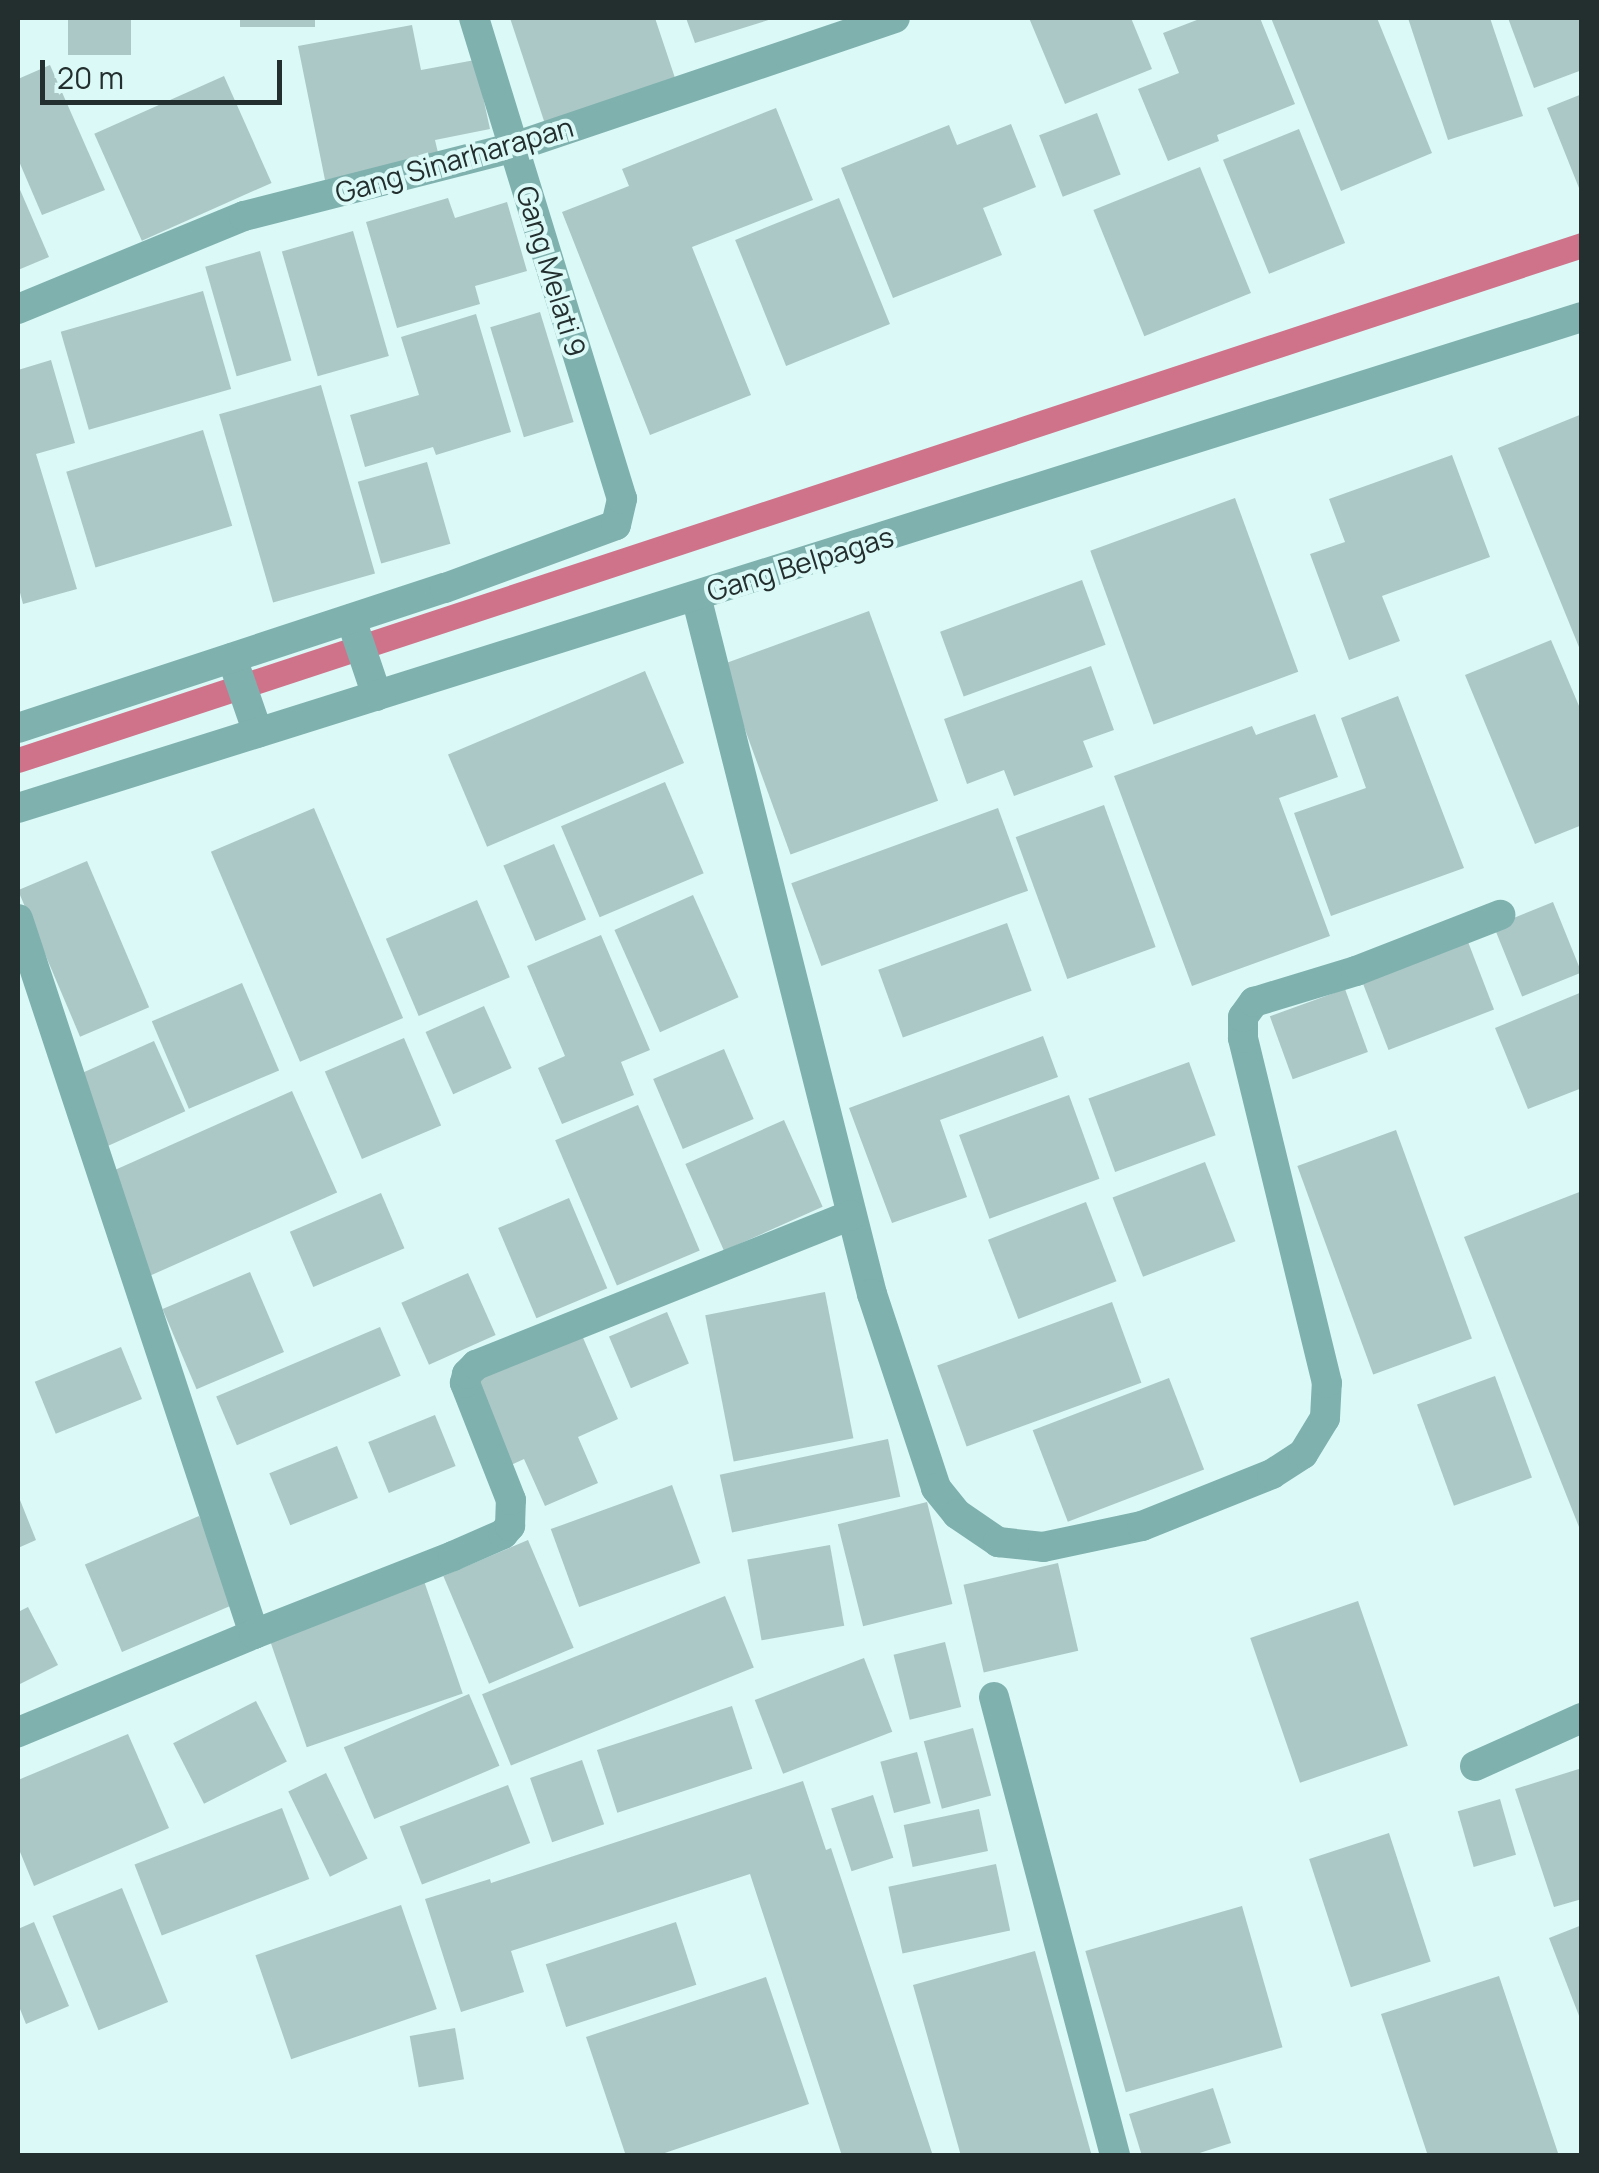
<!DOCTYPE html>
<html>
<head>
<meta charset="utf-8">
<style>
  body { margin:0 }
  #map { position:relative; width:1599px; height:2173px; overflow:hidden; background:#dbf9f7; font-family:Manrope,sans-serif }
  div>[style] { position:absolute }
  .stream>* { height:25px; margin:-12.5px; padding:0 12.5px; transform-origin:12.5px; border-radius:12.5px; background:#cf738b }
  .building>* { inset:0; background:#abc8c6; transform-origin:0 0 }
  .minor>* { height:30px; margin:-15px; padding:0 15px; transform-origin:15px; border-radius:15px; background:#7fb1ae }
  span { translate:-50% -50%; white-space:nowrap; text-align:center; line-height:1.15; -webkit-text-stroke:8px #dbf9f7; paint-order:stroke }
  .street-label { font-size:28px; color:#232f2e }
  .frame { position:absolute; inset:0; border:20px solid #232f2e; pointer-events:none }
  .scale { position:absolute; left:40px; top:60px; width:242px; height:45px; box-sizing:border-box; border:5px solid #232f2e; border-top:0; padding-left:12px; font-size:30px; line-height:35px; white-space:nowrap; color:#232f2e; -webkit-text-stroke:8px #dbf9f7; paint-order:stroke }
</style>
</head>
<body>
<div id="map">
  <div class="stream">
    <div style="left:18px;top:760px;width:1647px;rotate:-18.23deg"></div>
  </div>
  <div class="building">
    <div style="left:68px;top:18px;width:63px;height:37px"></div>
    <div style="left:240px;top:18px;width:75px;height:9px"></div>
    <div style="clip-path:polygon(510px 18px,655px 18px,677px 84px,546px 127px)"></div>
    <div style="clip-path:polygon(686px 18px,775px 18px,695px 43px)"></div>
    <div style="clip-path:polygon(1029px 18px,1131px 18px,1152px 69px,1065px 104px)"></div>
    <div style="clip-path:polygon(1202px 18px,1260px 18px,1295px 104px,1217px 135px,1219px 141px,1168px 161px,1138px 89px,1179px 73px,1163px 33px)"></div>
    <div style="clip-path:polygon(1271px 18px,1377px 18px,1432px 153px,1341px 191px)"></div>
    <div style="clip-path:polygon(1408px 18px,1490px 18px,1523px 116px,1448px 140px)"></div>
    <div style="clip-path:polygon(1508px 18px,1582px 18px,1582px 70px,1534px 88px)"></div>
    <div style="clip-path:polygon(412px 25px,421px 70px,475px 60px,490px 129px,435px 140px,439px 157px,325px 180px,298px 46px)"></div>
    <div style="clip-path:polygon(50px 65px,105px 190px,42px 215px,18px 159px,18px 79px)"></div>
    <div style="left:224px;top:76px;width:117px;height:142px;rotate:66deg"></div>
    <div style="clip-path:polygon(1582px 94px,1582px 192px,1581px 193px,1547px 108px)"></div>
    <div style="clip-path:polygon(776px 108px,813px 200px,692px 247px,751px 395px,650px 435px,562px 212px,629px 186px,622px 169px)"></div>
    <div style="left:1097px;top:113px;width:66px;height:62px;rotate:69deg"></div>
    <div style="clip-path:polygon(1011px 124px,1036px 187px,983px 208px,1002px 255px,893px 298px,841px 168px,949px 125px,957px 145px)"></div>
    <div style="left:1299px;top:129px;width:123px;height:82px;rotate:68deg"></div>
    <div style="left:1200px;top:167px;width:136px;height:115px;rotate:68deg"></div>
    <div style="clip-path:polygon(18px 185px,49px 257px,18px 270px)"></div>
    <div style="clip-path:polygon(448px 198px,455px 218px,507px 202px,527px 271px,475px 286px,480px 304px,397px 328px,366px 222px)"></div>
    <div style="left:839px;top:198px;width:136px;height:112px;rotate:68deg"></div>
    <div style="left:353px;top:231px;width:130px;height:74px;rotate:74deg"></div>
    <div style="left:260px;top:251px;width:114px;height:57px;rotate:74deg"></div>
    <div style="left:203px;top:291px;width:102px;height:148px;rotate:74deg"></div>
    <div style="left:540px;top:312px;width:115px;height:52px;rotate:73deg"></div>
    <div style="clip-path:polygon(476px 314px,511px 432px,436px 455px,433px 447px,365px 467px,350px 415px,419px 395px,401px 337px)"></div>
    <div style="clip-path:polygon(51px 360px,75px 443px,36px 454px,77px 589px,23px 604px,18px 585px,18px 370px)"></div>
    <div style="left:321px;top:385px;width:196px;height:106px;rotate:74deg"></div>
    <div style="clip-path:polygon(1582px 414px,1582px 652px,1581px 652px,1498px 448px)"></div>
    <div style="left:203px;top:430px;width:100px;height:143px;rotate:73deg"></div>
    <div style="clip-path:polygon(1452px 455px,1490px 557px,1382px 596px,1400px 641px,1349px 660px,1310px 554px,1345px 542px,1329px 499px)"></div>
    <div style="left:427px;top:462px;width:85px;height:72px;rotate:74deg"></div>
    <div style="left:1235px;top:498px;width:185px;height:154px;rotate:70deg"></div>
    <div style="left:1082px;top:580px;width:69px;height:151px;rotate:70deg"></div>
    <div style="left:869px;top:611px;width:202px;height:157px;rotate:70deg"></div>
    <div style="clip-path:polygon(1551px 640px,1582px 713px,1582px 825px,1535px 844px,1465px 675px)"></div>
    <div style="clip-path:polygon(1091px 666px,1114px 730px,1083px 741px,1093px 767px,1014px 796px,1004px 770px,967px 784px,944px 719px)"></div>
    <div style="left:645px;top:671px;width:100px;height:214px;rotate:67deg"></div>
    <div style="clip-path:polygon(1398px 696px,1464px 868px,1331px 916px,1294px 813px,1366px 788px,1341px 718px)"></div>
    <div style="clip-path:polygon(1315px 714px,1338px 777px,1279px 798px,1330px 936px,1192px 986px,1114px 776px,1252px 726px,1256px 735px)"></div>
    <div style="left:665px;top:782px;width:99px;height:113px;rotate:67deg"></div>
    <div style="left:1104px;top:805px;width:151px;height:94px;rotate:70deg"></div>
    <div style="left:314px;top:808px;width:228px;height:112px;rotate:67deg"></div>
    <div style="left:998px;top:808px;width:88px;height:220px;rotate:70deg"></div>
    <div style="left:554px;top:844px;width:82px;height:55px;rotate:67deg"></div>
    <div style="left:87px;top:861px;width:159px;height:75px;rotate:67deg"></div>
    <div style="left:693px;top:895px;width:112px;height:86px;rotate:66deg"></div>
    <div style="left:477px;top:900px;width:84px;height:99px;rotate:67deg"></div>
    <div style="left:1553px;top:902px;width:76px;height:64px;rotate:68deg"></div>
    <div style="left:1007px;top:923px;width:72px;height:137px;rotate:70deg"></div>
    <div style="left:1465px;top:934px;width:81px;height:113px;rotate:69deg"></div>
    <div style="clip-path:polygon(601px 935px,650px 1050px,621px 1062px,634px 1095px,562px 1124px,538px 1068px,565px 1056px,527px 966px)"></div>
    <div style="left:242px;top:983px;width:95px;height:98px;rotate:67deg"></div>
    <div style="left:1345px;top:989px;width:67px;height:80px;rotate:70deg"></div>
    <div style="clip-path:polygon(1582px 992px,1582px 1088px,1528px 1109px,1495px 1028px)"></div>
    <div style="left:484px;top:1006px;width:68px;height:64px;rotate:66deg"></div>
    <div style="clip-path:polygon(1043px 1036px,1058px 1077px,940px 1120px,967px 1197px,892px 1223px,849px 1108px)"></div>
    <div style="left:404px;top:1038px;width:95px;height:86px;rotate:67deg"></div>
    <div style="left:154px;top:1041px;width:77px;height:88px;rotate:66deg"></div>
    <div style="left:724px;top:1049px;width:76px;height:77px;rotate:67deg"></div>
    <div style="left:1189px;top:1062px;width:78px;height:107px;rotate:70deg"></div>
    <div style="left:292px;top:1091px;width:111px;height:205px;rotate:66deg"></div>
    <div style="left:1069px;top:1095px;width:89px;height:117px;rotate:70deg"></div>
    <div style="left:638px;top:1105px;width:158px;height:90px;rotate:67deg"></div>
    <div style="left:784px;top:1120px;width:95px;height:108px;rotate:66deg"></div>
    <div style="left:1396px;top:1130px;width:222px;height:105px;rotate:70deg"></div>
    <div style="left:1205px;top:1162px;width:85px;height:99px;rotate:69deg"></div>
    <div style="clip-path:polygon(1582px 1191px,1582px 1532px,1581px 1532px,1464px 1237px)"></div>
    <div style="left:381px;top:1193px;width:60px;height:99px;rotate:67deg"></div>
    <div style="left:569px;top:1198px;width:98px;height:77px;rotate:67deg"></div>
    <div style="left:1086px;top:1202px;width:85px;height:105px;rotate:69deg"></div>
    <div style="left:250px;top:1272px;width:87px;height:95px;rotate:67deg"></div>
    <div style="left:468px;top:1273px;width:68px;height:73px;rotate:66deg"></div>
    <div style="left:825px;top:1292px;width:149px;height:122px;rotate:79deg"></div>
    <div style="left:1112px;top:1302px;width:86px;height:186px;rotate:70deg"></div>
    <div style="left:667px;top:1312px;width:56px;height:63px;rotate:67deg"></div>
    <div style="left:380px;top:1327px;width:53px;height:178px;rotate:67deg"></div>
    <div style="clip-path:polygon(581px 1333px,618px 1419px,578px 1437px,598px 1483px,545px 1506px,524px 1459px,511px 1465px,473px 1378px)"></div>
    <div style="left:121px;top:1347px;width:56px;height:93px;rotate:68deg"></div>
    <div style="left:1495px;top:1376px;width:108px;height:83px;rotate:70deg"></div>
    <div style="left:1169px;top:1378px;width:98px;height:146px;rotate:69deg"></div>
    <div style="left:435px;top:1415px;width:55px;height:72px;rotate:68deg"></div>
    <div style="left:888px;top:1439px;width:59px;height:172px;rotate:78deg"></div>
    <div style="left:337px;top:1446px;width:56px;height:73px;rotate:68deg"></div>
    <div style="left:672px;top:1485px;width:83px;height:129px;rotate:70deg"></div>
    <div style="clip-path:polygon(18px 1495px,36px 1540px,18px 1548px)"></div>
    <div style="left:927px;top:1502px;width:105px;height:92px;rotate:76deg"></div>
    <div style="left:199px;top:1516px;width:95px;height:124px;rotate:67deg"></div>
    <div style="left:528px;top:1540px;width:117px;height:92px;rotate:67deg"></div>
    <div style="left:830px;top:1545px;width:82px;height:84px;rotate:80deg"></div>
    <div style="left:1058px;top:1563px;width:90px;height:97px;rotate:77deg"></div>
    <div style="left:424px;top:1581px;width:119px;height:165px;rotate:71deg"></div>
    <div style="left:725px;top:1596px;width:77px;height:262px;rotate:68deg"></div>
    <div style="left:1358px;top:1601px;width:153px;height:114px;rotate:71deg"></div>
    <div style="clip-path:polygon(28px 1607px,58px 1665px,18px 1685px,18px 1612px)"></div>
    <div style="left:945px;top:1642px;width:67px;height:53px;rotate:76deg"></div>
    <div style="left:864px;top:1658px;width:79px;height:117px;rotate:69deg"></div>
    <div style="left:469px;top:1694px;width:78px;height:136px;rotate:67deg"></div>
    <div style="left:256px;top:1701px;width:68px;height:93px;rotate:63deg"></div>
    <div style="left:732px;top:1706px;width:66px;height:142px;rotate:72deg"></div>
    <div style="left:973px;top:1728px;width:70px;height:51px;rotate:75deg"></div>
    <div style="clip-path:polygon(128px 1734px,169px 1828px,34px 1886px,18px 1847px,18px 1780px)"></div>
    <div style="left:917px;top:1752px;width:53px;height:38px;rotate:75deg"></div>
    <div style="left:582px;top:1760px;width:68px;height:55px;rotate:71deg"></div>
    <div style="clip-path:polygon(1582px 1768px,1582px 1899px,1554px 1907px,1515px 1789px)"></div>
    <div style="left:326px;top:1773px;width:95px;height:42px;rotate:64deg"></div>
    <div style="clip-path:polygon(803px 1781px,826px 1850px,831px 1848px,933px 2156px,842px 2156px,750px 1874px,511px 1951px,524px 1992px,461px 2012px,425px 1899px,490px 1879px,491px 1883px)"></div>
    <div style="left:508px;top:1785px;width:62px;height:116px;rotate:69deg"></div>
    <div style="left:873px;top:1795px;width:66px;height:44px;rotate:72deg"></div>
    <div style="left:1500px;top:1799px;width:58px;height:44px;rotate:74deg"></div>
    <div style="left:282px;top:1808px;width:76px;height:158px;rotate:69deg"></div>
    <div style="left:979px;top:1809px;width:43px;height:77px;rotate:78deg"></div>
    <div style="left:1389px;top:1833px;width:135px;height:84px;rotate:72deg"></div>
    <div style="left:996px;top:1864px;width:68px;height:110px;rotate:78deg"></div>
    <div style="left:122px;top:1888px;width:123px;height:75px;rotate:68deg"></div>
    <div style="left:401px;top:1905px;width:110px;height:154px;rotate:71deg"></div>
    <div style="left:1242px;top:1906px;width:147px;height:163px;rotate:74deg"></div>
    <div style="clip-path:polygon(34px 1922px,69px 2006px,26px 2024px,18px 2004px,18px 1929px)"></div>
    <div style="left:676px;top:1922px;width:66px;height:137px;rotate:72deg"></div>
    <div style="clip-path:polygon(1582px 1925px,1582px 2021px,1581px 2021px,1549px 1938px)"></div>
    <div style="clip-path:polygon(1035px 1951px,1091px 2153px,961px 2156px,913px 1985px)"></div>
    <div style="clip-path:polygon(1499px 1976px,1559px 2156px,1428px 2156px,1381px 2014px)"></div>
    <div style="clip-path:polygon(766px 1977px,809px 2104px,656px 2156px,626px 2156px,586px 2037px)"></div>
    <div style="left:455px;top:2028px;width:52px;height:46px;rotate:80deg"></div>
    <div style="clip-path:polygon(1213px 2088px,1231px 2143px,1190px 2156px,1142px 2156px,1129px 2114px)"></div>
  </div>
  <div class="minor">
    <div style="left:18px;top:309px;width:244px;rotate:-22.4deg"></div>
    <div style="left:244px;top:216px;width:279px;rotate:-14.3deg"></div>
    <div style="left:514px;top:147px;width:402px;rotate:-18.7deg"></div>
    <div style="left:696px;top:596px;width:720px;rotate:75.85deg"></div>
    <div style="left:872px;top:1294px;width:204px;rotate:71.7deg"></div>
    <div style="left:936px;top:1488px;width:33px;rotate:51deg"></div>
    <div style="left:957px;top:1514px;width:50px;rotate:34.3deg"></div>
    <div style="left:998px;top:1542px;width:45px;rotate:6.3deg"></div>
    <div style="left:1043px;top:1547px;width:101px;rotate:-12deg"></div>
    <div style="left:1142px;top:1526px;width:140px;rotate:-21.8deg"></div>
    <div style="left:1272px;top:1474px;width:37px;rotate:-33deg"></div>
    <div style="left:1303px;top:1454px;width:42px;rotate:-58.6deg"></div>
    <div style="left:1325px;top:1418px;width:35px;rotate:-87deg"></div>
    <div style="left:1327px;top:1383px;width:355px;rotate:-103.7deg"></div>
    <div style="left:1243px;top:1038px;width:21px;rotate:-90deg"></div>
    <div style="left:1243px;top:1017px;width:19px;rotate:-54deg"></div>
    <div style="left:1254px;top:1002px;width:107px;rotate:-16.9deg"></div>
    <div style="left:1356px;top:971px;width:155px;rotate:-21.3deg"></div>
    <div style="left:351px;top:619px;width:81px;rotate:71.3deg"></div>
    <div style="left:232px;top:658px;width:79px;rotate:70.9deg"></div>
    <div style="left:18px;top:728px;width:449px;rotate:-18.2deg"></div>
    <div style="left:445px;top:588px;width:182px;rotate:-20.2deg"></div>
    <div style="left:616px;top:525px;width:27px;rotate:-77deg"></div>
    <div style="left:622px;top:499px;width:503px;rotate:-107.1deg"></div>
    <div style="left:18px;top:808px;width:1639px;rotate:-17.43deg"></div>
    <div style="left:18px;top:919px;width:753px;rotate:71.73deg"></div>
    <div style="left:254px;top:1634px;width:256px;rotate:157.4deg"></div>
    <div style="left:254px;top:1634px;width:214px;rotate:-21.4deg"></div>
    <div style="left:453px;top:1556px;width:55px;rotate:-23.7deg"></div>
    <div style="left:503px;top:1534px;width:11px;rotate:-49deg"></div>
    <div style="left:510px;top:1526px;width:26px;rotate:-88deg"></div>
    <div style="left:511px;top:1500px;width:126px;rotate:-111.5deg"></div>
    <div style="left:465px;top:1383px;width:9px;rotate:-77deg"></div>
    <div style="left:467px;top:1374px;width:13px;rotate:-45deg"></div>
    <div style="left:476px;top:1365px;width:404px;rotate:-21.8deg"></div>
    <div style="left:994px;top:1697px;width:475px;rotate:75.2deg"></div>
    <div style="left:1475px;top:1766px;width:117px;rotate:-24.2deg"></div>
  </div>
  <div class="street-label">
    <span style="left:454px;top:159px;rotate:-16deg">Gang Sinarharapan</span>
    <span style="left:552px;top:271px;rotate:73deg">Gang Melati 9</span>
    <span style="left:800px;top:563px;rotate:-17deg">Gang Belpagas</span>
  </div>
  <div class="frame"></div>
  <div class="scale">20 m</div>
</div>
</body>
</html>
